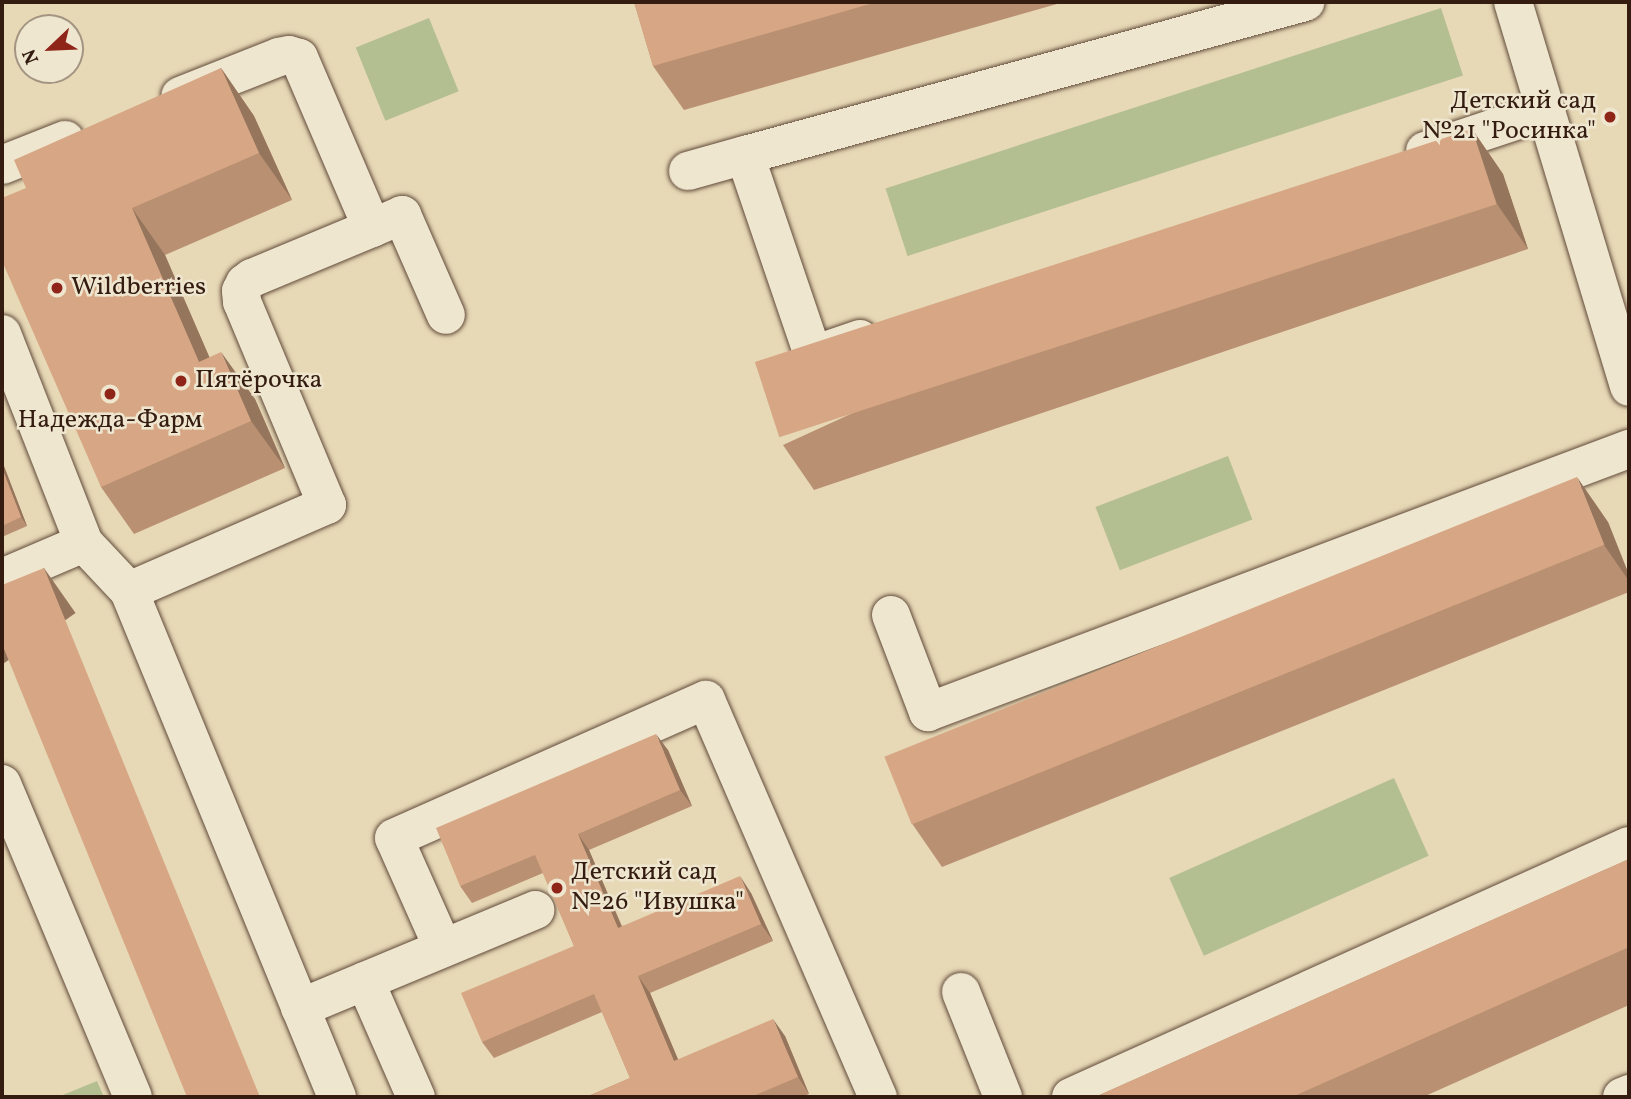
<!DOCTYPE html>
<html>
<head>
<meta charset="utf-8">
<style>
  body { margin:0 }
  #map { position:relative; width:1631px; height:1099px; overflow:hidden; background:#e7d8b6; font-family:Vollkorn,serif }
  div>[style] { position:absolute }
  .green>* { inset:0; background:#b3bf90; transform-origin:0 0 }
  .roads { filter:drop-shadow(0 0 2px #614b3a) drop-shadow(0 0 2px #614b3a) }
  .minor>* { height:38px; margin:-19px; padding:0 19px; transform-origin:19px; border-radius:19px; background:#efe6d0 }
  .wall>* { inset:0; background:#b99072 }
  .shaded-wall>* { inset:0; background:#96755d; transform-origin:0 0 }
  .building>* { inset:0; background:#d7a785; transform-origin:0 0 }
  .dots>* { width:19px; height:19px; translate:-50% -50%; box-sizing:border-box; border:4px solid #efe6d0; border-radius:50% }
  span { translate:-50% -50%; white-space:nowrap; text-align:center; line-height:1.15; -webkit-text-stroke:5px #efe6d0; paint-order:stroke }
  .poi-label { font-size:26px; color:#341c10 }
  .right { translate:-100% -50%; text-align:right }
  .left { translate:0 -50%; text-align:left }
  .frame { position:absolute; inset:0; border:4px solid #341c10; pointer-events:none }
  .north { position:absolute; left:14px; top:14px; width:70px; height:70px; box-sizing:border-box; background:#efe6d0; border:2px solid #a49583; border-radius:50%; rotate:247deg; font-size:19px; font-weight:700; line-height:28px; text-align:center; color:#341c10 }
  .north::after { content:''; display:block; margin:auto; width:24px; height:32px; background:#8f2418; clip-path:polygon(50% 0,100% 100%,50% 72%,0 100%) }
</style>
</head>
<body>
<div id="map">
  <div class="green">
    <div style="left:1441px;top:8px;width:71px;height:584px;rotate:72deg"></div>
    <div style="left:429px;top:18px;width:79px;height:79px;rotate:68deg"></div>
    <div style="left:1228px;top:456px;width:68px;height:142px;rotate:69deg"></div>
    <div style="left:1394px;top:778px;width:85px;height:246px;rotate:66deg"></div>
    <div style="clip-path:polygon(97px 1081px,104px 1097px,58px 1097px)"></div>
  </div>
  <div class="roads">
    <div class="minor">
      <div style="left:1513px;top:2px;width:402px;rotate:73.2deg"></div>
      <div style="left:1425px;top:151px;width:126px;rotate:-18.4deg"></div>
      <div style="left:2px;top:165px;width:68px;rotate:-21.6deg"></div>
      <div style="left:688px;top:171px;width:59px;rotate:-15.7deg"></div>
      <div style="left:372px;top:228px;width:33px;rotate:-23deg"></div>
      <div style="left:402px;top:215px;width:109px;rotate:66.3deg"></div>
      <div style="left:2px;top:334px;width:225px;rotate:68.6deg"></div>
      <div style="left:84px;top:543px;width:66px;rotate:46.8deg"></div>
      <div style="left:129px;top:591px;width:547px;rotate:67.65deg"></div>
      <div style="left:860px;top:339px;width:50px;rotate:161.2deg"></div>
      <div style="left:813px;top:355px;width:211px;rotate:-108.8deg"></div>
      <div style="left:745px;top:155px;width:581px;rotate:-15.28deg"></div>
      <div style="left:2px;top:578px;width:89px;rotate:-23.1deg"></div>
      <div style="left:129px;top:591px;width:216px;rotate:-23.5deg"></div>
      <div style="left:327px;top:505px;width:220px;rotate:-112.7deg"></div>
      <div style="left:242px;top:302px;width:11px;rotate:-95deg"></div>
      <div style="left:241px;top:291px;width:9px;rotate:-63deg"></div>
      <div style="left:245px;top:283px;width:9px;rotate:-36deg"></div>
      <div style="left:252px;top:278px;width:130px;rotate:-22.6deg"></div>
      <div style="left:372px;top:228px;width:185px;rotate:-113.2deg"></div>
      <div style="left:299px;top:58px;width:10px;rotate:-163deg"></div>
      <div style="left:289px;top:55px;width:10px;rotate:169deg"></div>
      <div style="left:279px;top:57px;width:106px;rotate:158.5deg"></div>
      <div style="left:891px;top:615px;width:104px;rotate:69.1deg"></div>
      <div style="left:928px;top:712px;width:749px;rotate:-20.57deg"></div>
      <div style="left:2px;top:784px;width:339px;rotate:67.3deg"></div>
      <div style="left:443px;top:948px;width:120px;rotate:-114deg"></div>
      <div style="left:394px;top:838px;width:341px;rotate:-23.9deg"></div>
      <div style="left:706px;top:700px;width:433px;rotate:66.6deg"></div>
      <div style="left:365px;top:981px;width:127px;rotate:66.3deg"></div>
      <div style="left:961px;top:992px;width:113px;rotate:68.2deg"></div>
      <div style="left:300px;top:1008px;width:255px;rotate:-22.6deg"></div>
      <div style="left:1071px;top:1097px;width:612px;rotate:-24.22deg"></div>
      <div style="left:1622px;top:1097px;width:8px;rotate:-23deg"></div>
    </div>
  </div>
  <div class="wall">
    <div style="clip-path:polygon(634px 2px,1064px 2px,684px 110px,653px 66px)"></div>
    <div style="clip-path:polygon(221px 68px,254px 116px,292px 200px,165px 255px,209px 357px,255px 399px,285px 468px,134px 534px,101px 487px,26px 188px)"></div>
    <div style="clip-path:polygon(1472px 129px,1503px 174px,1528px 249px,814px 490px,783px 445px)"></div>
    <div style="clip-path:polygon(2px 461px,27px 526px,2px 537px)"></div>
    <div style="clip-path:polygon(1608px 522px,1629px 575px,1629px 592px,942px 867px,911px 822px)"></div>
    <div style="clip-path:polygon(668px 750px,692px 806px,589px 850px,622px 926px,751px 893px,773px 941px,650px 993px,678px 1060px,785px 1036px,809px 1094px,801px 1097px,586px 1097px,630px 1078px,602px 1012px,494px 1058px,482px 1042px,574px 946px,543px 873px,472px 903px,460px 886px)"></div>
    <div style="clip-path:polygon(1629px 859px,1629px 1005px,1423px 1097px,1095px 1097px)"></div>
  </div>
  <div class="shaded-wall">
    <div style="clip-path:polygon(221px 68px,254px 116px,292px 200px,259px 153px)"></div>
    <div style="clip-path:polygon(1472px 129px,1503px 174px,1528px 249px,1497px 204px)"></div>
    <div style="clip-path:polygon(132px 208px,165px 255px,232px 409px,199px 362px)"></div>
    <div style="clip-path:polygon(221px 352px,255px 399px,285px 468px,251px 421px)"></div>
    <div style="clip-path:polygon(2px 461px,27px 526px,21px 517px,2px 468px)"></div>
    <div style="clip-path:polygon(1577px 477px,1608px 522px,1629px 575px,1629px 581px,1604px 545px)"></div>
    <div style="left:44px;top:568px;width:55px;height:571px;rotate:55deg"></div>
    <div style="clip-path:polygon(656px 734px,668px 750px,692px 806px,680px 790px)"></div>
    <div style="clip-path:polygon(578px 834px,589px 850px,629px 944px,618px 928px)"></div>
    <div style="clip-path:polygon(740px 876px,751px 893px,773px 941px,761px 924px)"></div>
    <div style="clip-path:polygon(638px 976px,650px 993px,686px 1078px,674px 1061px)"></div>
    <div style="clip-path:polygon(773px 1019px,785px 1036px,809px 1094px,798px 1077px)"></div>
  </div>
  <div class="building">
    <div style="clip-path:polygon(634px 2px,877px 2px,653px 66px)"></div>
    <div style="clip-path:polygon(221px 68px,259px 153px,132px 208px,199px 362px,221px 352px,251px 421px,101px 487px,2px 261px,2px 198px,26px 188px,14px 160px)"></div>
    <div style="left:1472px;top:129px;width:79px;height:754px;rotate:72deg"></div>
    <div style="clip-path:polygon(2px 468px,21px 517px,2px 526px)"></div>
    <div style="left:1577px;top:477px;width:73px;height:747px;rotate:68deg"></div>
    <div style="clip-path:polygon(44px 568px,260px 1097px,187px 1097px,2px 644px,2px 585px)"></div>
    <div style="clip-path:polygon(656px 734px,680px 790px,578px 834px,618px 928px,740px 876px,761px 924px,638px 976px,674px 1061px,773px 1019px,798px 1077px,751px 1097px,586px 1097px,630px 1078px,594px 994px,482px 1042px,461px 993px,574px 946px,535px 855px,460px 886px,436px 828px)"></div>
    <div style="clip-path:polygon(1629px 859px,1629px 947px,1292px 1097px,1095px 1097px)"></div>
  </div>
  <div class="dots">
    <div style="left:1610px;top:117px;background:#8f2418"></div>
    <div style="left:57px;top:288px;background:#8f2418"></div>
    <div style="left:181px;top:381px;background:#8f2418"></div>
    <div style="left:110px;top:394px;background:#8f2418"></div>
    <div style="left:557px;top:888px;background:#8f2418"></div>
  </div>
  <div class="poi-label">
    <span class="right" style="left:1596px;top:117px">Детский сад<br>№21 "Росинка"</span>
    <span class="left" style="left:71px;top:288px">Wildberries</span>
    <span class="left" style="left:195px;top:381px">Пятёрочка</span>
    <span style="left:110px;top:421px">Надежда-Фарм</span>
    <span class="left" style="left:571px;top:888px">Детский сад<br>№26 "Ивушка"</span>
  </div>
  <div class="frame"></div>
  <div class="north">N</div>
</div>
</body>
</html>
